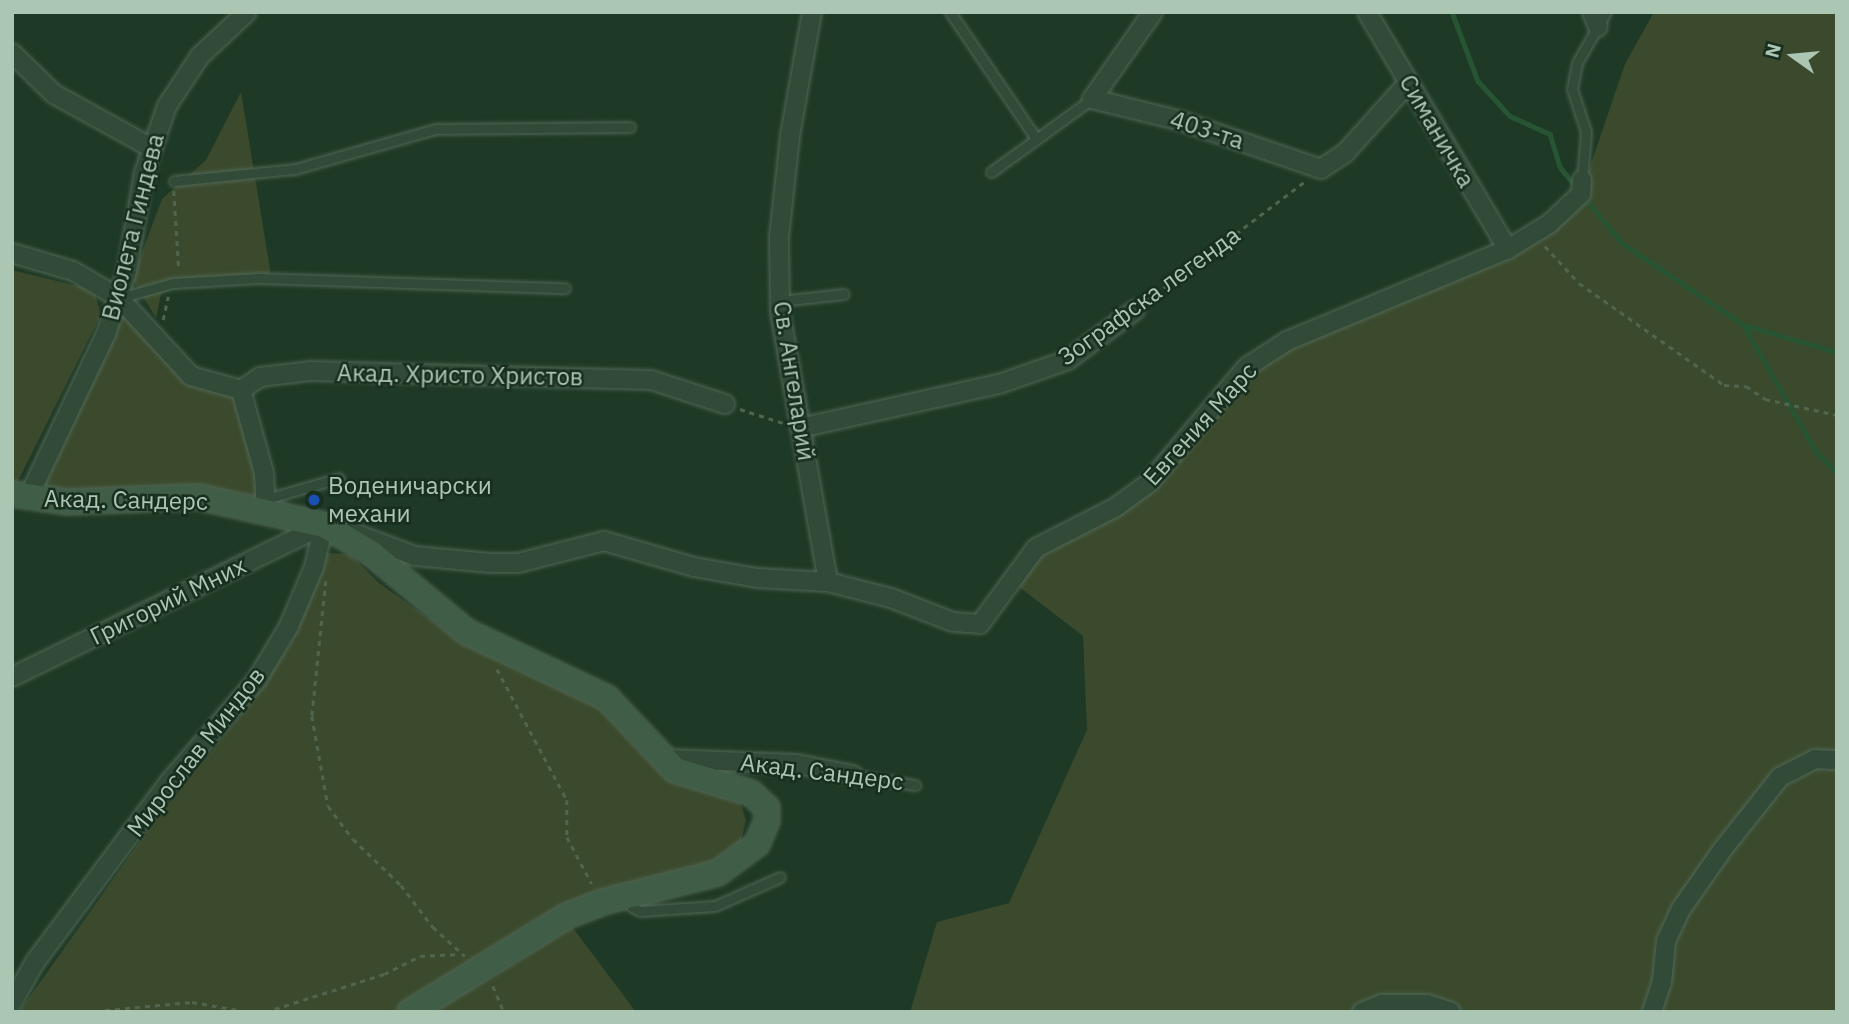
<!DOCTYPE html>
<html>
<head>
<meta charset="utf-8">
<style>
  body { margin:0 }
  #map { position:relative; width:1849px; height:1024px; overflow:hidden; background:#1e3925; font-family:"IBM Plex Sans",sans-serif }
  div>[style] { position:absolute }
  .green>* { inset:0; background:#3b4a2c }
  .stream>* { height:4.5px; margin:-2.25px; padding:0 2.25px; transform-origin:2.25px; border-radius:2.25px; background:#275533 }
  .path>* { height:2.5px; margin-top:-1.25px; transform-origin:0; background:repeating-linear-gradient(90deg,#50654d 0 5px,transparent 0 10px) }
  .roads { filter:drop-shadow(0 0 2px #506756) drop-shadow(0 0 2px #506756) }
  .lane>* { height:9px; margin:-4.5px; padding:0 4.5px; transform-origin:4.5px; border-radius:4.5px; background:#324a38 }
  .street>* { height:18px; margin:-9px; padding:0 9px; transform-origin:9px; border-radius:9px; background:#324a38 }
  .secondary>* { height:24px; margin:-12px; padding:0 12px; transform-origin:12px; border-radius:12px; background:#405d48 }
  .dots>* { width:19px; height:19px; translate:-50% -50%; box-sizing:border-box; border:4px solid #182e1e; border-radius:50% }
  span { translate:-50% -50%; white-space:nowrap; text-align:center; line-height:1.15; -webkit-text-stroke:5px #182e1e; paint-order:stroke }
  .street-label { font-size:24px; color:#acc6b4 }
  .poi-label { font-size:24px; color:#acc6b4 }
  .left { translate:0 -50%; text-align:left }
  .frame { position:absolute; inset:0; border:14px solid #acc6b4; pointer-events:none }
  .north { position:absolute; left:1758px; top:21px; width:70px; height:70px; -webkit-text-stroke:5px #182e1e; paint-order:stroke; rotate:285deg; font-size:19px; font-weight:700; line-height:28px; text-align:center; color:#acc6b4 }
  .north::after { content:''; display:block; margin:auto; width:24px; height:32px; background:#acc6b4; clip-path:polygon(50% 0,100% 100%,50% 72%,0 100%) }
</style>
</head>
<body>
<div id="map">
  <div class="green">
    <div style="clip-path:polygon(1654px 12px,1837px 12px,1837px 1012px,910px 1012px,937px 922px,1009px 903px,1087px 730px,1083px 636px,1010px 580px,1036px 548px,1116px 507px,1247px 367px,1508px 249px,1581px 193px,1625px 64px)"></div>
    <div style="clip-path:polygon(241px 92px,271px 275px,187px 283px,161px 294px,156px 318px,132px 279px,162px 199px,206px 160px)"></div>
    <div style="clip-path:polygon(12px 270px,94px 290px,101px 315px,16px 485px,12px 485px)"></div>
    <div style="clip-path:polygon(123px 311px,183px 378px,240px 386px,261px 469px,259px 497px,191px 486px,71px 494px,38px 487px)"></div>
    <div style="clip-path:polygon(326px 553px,350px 554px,379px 583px,454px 636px,600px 702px,741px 804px,746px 820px,740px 845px,713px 866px,608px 892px,541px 917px,406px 1002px,397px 1012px,19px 1012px,150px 827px,249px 705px,293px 639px)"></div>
    <div style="clip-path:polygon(570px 924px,636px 1012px,431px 1012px,519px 960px)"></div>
  </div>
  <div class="stream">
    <div style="left:1452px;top:12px;width:74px;rotate:69.4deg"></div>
    <div style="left:1478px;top:81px;width:47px;rotate:47.6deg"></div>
    <div style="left:1510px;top:116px;width:44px;rotate:24.2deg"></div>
    <div style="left:1550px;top:134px;width:34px;rotate:73deg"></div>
    <div style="left:1560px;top:167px;width:26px;rotate:51deg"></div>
    <div style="left:1584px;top:197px;width:60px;rotate:50.4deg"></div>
    <div style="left:1622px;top:243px;width:147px;rotate:33.9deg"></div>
    <div style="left:1744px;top:325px;width:97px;rotate:16.2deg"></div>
    <div style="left:1744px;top:326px;width:144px;rotate:60.1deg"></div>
    <div style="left:1816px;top:451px;width:30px;rotate:46deg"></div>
  </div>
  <div class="path">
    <div style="left:174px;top:191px;width:80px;rotate:86.4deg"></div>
    <div style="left:1545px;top:246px;width:50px;rotate:47.4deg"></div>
    <div style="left:1579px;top:283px;width:177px;rotate:35.1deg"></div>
    <div style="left:1724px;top:385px;width:22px;rotate:3deg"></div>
    <div style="left:1746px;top:386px;width:23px;rotate:34deg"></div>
    <div style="left:1765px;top:399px;width:74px;rotate:12.5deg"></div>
    <div style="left:1148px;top:300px;width:196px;rotate:-37.1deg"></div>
    <div style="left:163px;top:320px;width:24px;rotate:-78deg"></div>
    <div style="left:740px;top:409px;width:45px;rotate:18deg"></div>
    <div style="left:326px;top:581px;width:136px;rotate:95.9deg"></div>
    <div style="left:312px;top:716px;width:91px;rotate:79.9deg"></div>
    <div style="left:328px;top:806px;width:41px;rotate:52.9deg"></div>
    <div style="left:353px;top:839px;width:66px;rotate:43.8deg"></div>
    <div style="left:401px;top:885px;width:53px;rotate:52.7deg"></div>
    <div style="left:433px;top:927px;width:43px;rotate:42.2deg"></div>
    <div style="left:497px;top:669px;width:149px;rotate:61.9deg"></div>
    <div style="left:567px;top:800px;width:37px;rotate:90deg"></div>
    <div style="left:567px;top:837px;width:53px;rotate:62deg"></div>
    <div style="left:493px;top:986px;width:28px;rotate:67deg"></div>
    <div style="left:85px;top:1012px;width:107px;rotate:-5.3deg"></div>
    <div style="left:192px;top:1002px;width:58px;rotate:10deg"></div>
    <div style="left:265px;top:1012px;width:125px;rotate:-17.7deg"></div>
    <div style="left:384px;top:974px;width:40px;rotate:-26.6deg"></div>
    <div style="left:420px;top:956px;width:40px;rotate:-2.9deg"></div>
  </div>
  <div class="roads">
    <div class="lane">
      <div style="left:950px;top:12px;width:151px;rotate:55.8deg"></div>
      <div style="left:991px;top:172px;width:125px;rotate:-35.9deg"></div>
      <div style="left:1582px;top:180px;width:48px;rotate:-85.2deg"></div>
      <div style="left:1586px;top:132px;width:45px;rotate:-108deg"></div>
      <div style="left:1572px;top:89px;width:26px;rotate:-79deg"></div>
      <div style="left:1577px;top:63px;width:59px;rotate:-60.4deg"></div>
      <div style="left:174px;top:181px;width:122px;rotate:-5.7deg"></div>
      <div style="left:295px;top:169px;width:146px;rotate:-15.9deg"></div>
      <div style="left:435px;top:129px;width:195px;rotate:-0.6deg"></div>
      <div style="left:119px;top:298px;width:56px;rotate:-15.5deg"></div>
      <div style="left:173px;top:283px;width:86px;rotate:-3.3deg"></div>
      <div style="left:259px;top:278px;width:306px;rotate:1.9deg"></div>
      <div style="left:780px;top:301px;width:64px;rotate:-6.2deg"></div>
      <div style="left:266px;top:499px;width:76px;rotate:-16deg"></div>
      <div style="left:853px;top:775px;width:63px;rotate:9.2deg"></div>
      <div style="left:630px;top:896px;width:11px;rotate:80deg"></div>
      <div style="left:632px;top:907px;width:9px;rotate:27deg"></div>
      <div style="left:640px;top:911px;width:75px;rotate:-3.8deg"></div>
      <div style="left:715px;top:906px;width:71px;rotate:-24deg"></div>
    </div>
    <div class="street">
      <div style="left:812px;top:12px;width:126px;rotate:100.1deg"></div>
      <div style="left:790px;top:136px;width:103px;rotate:96.2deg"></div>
      <div style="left:779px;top:238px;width:74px;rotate:89.2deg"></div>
      <div style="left:780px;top:312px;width:274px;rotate:79.9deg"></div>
      <div style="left:1153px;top:12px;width:106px;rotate:125deg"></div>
      <div style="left:1092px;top:99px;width:92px;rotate:13.9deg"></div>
      <div style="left:1181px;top:121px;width:148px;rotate:18.9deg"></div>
      <div style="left:1321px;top:169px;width:30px;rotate:-34deg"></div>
      <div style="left:1346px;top:152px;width:94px;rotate:-48deg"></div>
      <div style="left:1367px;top:12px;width:276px;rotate:59.3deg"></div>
      <div style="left:1592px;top:12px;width:16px;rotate:68deg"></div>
      <div style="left:12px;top:53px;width:59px;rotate:44.3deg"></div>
      <div style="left:54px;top:94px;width:112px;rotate:28.9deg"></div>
      <div style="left:12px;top:253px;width:64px;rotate:16.4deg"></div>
      <div style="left:73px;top:271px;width:53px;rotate:30.4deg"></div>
      <div style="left:119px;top:298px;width:106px;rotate:47.3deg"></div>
      <div style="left:191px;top:376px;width:52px;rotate:15.6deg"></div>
      <div style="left:241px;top:390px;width:23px;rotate:-34deg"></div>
      <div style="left:260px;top:377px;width:50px;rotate:-6.8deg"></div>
      <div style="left:310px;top:371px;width:341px;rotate:1.5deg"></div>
      <div style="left:651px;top:380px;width:78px;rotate:18deg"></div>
      <div style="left:241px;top:390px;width:86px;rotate:74.5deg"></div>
      <div style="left:264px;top:473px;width:38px;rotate:87deg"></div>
      <div style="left:800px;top:428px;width:204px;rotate:-12.5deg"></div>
      <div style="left:999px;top:384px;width:73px;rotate:-19.2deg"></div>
      <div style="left:1068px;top:360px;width:84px;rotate:-36.7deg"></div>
      <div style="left:28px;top:498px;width:182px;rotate:-64.6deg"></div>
      <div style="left:106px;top:334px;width:66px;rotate:-71.6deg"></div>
      <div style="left:127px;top:271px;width:99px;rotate:-80.2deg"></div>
      <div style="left:144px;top:173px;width:71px;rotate:-71.1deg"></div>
      <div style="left:167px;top:106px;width:60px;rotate:-56.6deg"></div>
      <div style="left:200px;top:56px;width:64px;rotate:-43.1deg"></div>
      <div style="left:351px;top:532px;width:68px;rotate:20.6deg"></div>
      <div style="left:415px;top:556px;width:75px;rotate:5.3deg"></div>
      <div style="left:490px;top:563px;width:28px"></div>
      <div style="left:518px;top:563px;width:89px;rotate:-14.3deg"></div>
      <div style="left:604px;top:541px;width:94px;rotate:16.1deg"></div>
      <div style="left:694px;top:567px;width:64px;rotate:9.9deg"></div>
      <div style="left:757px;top:578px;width:71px;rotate:3.2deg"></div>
      <div style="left:828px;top:582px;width:65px;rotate:14.3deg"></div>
      <div style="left:891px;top:598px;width:66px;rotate:21.2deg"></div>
      <div style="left:953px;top:622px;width:27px;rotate:4deg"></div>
      <div style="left:980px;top:624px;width:94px;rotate:-53.6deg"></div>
      <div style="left:1036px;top:548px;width:90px;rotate:-27.1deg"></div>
      <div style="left:1116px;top:507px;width:39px;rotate:-36deg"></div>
      <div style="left:1148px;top:484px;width:153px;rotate:-49.8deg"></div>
      <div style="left:1247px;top:367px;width:48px;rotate:-33deg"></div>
      <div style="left:1287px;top:341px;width:239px;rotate:-22.6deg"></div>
      <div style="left:1508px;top:249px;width:48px;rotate:-31.4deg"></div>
      <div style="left:1549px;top:224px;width:44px;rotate:-43.2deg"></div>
      <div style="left:1581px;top:194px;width:14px;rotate:-86deg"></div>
      <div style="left:12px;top:677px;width:347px;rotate:-26deg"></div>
      <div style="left:668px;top:759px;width:129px;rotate:2.2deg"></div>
      <div style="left:797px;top:764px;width:57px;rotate:11.1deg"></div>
      <div style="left:12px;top:1003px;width:47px;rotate:-60.7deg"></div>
      <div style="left:35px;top:962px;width:226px;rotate:-53.3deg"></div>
      <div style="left:170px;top:781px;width:132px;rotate:-49.3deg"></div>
      <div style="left:256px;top:681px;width:64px;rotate:-59deg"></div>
      <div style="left:289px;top:626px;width:64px;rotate:-67deg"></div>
      <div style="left:314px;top:567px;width:43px;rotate:-76.6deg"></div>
      <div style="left:1362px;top:1012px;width:22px;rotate:-22deg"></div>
      <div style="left:1382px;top:1004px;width:45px"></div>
      <div style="left:1427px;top:1004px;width:25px;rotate:18deg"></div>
      <div style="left:1652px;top:1012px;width:32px;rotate:-72deg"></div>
      <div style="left:1662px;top:982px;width:41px;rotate:-84.4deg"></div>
      <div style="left:1666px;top:941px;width:35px;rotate:-65deg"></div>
      <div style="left:1681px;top:909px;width:73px;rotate:-55deg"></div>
      <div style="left:1723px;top:849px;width:92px;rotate:-51.6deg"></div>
      <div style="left:1780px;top:777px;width:39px;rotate:-27deg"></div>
      <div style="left:1815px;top:759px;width:22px;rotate:3deg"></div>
    </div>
    <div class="secondary">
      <div style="left:12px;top:494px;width:57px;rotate:8.1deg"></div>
      <div style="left:68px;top:502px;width:130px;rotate:-2.2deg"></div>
      <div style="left:198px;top:497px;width:129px;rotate:12.5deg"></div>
      <div style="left:324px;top:525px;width:55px;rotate:30.8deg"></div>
      <div style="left:371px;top:553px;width:124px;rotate:39.5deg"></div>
      <div style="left:467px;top:632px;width:155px;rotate:25.2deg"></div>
      <div style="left:607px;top:698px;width:99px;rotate:46.6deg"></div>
      <div style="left:675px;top:770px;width:79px;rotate:16.8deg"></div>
      <div style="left:751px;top:793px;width:22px;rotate:43deg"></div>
      <div style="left:767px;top:808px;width:13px;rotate:90deg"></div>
      <div style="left:767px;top:821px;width:25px;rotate:113deg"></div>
      <div style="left:757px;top:844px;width:49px;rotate:143.4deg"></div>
      <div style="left:718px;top:873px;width:119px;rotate:165.8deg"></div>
      <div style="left:603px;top:902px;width:41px;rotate:158.5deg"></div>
      <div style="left:565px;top:917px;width:182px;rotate:148.5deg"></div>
    </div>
  </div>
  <div class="dots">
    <div style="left:314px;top:500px;background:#1a4fb4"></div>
  </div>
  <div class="street-label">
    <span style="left:1207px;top:130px;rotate:18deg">403-та</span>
    <span style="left:1437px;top:131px;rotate:60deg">Симаничка</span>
    <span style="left:133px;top:227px;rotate:-76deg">Виолета Гиндева</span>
    <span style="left:1149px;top:296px;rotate:-36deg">Зографска легенда</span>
    <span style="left:460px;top:375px;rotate:1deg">Акад. Христо Христов</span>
    <span style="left:794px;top:381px;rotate:81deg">Св. Ангеларий</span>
    <span style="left:1200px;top:424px;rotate:-48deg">Евгения Марс</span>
    <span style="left:126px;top:500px;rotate:1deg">Акад. Сандерс</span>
    <span style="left:168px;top:601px;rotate:-26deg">Григорий Мних</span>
    <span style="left:196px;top:752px;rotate:-52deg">Мирослав Миндов</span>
    <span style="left:822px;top:772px;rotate:7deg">Акад. Сандерс</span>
  </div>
  <div class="poi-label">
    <span class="left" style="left:328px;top:500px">Воденичарски<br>механи</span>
  </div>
  <div class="frame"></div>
  <div class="north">N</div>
</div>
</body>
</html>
